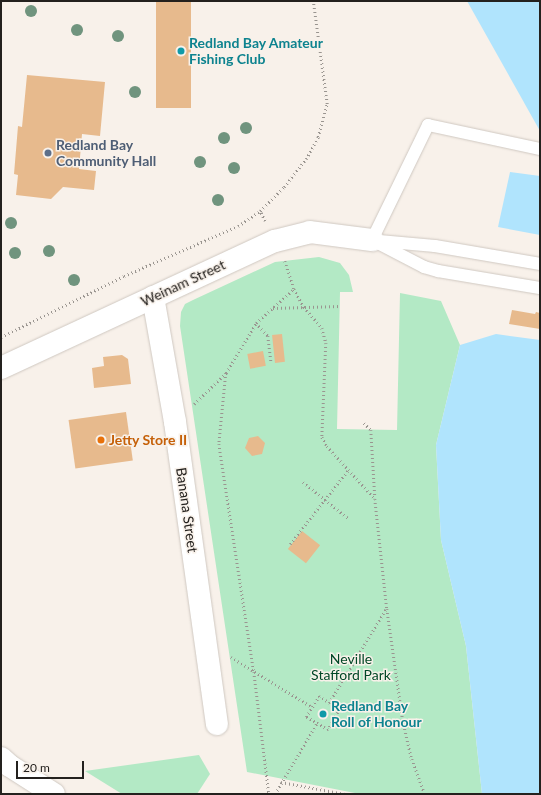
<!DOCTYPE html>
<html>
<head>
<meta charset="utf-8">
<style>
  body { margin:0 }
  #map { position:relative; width:541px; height:795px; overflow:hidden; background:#f8f1ea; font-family:Lato,sans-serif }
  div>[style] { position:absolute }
  .green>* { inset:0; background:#b3e9c5 }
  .water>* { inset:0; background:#b0e4fd }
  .building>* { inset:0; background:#e7ba8d; transform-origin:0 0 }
  .path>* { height:2.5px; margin-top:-1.25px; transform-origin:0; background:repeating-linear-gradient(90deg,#9a9590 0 1px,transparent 0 4px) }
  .roads { filter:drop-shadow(0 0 1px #cfc8c1) drop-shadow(0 0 1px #cfc8c1) }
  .lane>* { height:12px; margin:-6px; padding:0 6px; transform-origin:6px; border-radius:6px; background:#fff }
  .street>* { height:22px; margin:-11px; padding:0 11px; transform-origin:11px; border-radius:11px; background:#fff }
  .trees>* { width:12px; height:12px; margin:-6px; border-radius:50%; background:#70947e }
  .dots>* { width:11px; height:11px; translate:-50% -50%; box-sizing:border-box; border:2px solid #f8f1ea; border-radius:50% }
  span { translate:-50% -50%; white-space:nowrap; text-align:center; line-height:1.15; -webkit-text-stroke:3px #f8f1ea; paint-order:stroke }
  .culture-label { font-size:14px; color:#0d838f; font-weight:700 }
  .left { translate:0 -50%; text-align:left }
  .service-label { font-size:14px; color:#4e5e75; font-weight:700 }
  .street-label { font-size:14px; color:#24211e }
  .food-label { font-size:14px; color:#c56008; font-weight:700 }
  .park-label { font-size:14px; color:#004726 }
  .frame { position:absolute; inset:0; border:2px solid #24211e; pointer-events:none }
  .scale { position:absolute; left:16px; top:761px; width:68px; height:18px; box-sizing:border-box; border:2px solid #24211e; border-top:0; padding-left:5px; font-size:12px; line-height:14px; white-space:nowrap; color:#24211e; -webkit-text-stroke:3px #f8f1ea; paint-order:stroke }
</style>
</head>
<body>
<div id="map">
  <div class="green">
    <div style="clip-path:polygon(319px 257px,340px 263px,349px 275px,353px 292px,340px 292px,337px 429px,397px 430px,400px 293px,441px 301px,460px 345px,436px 445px,441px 540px,466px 646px,482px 794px,360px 794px,247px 772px,180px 326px,181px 312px,185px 304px,193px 300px,275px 262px)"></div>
    <div style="clip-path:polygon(199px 755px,210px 774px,197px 794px,122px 794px,85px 771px)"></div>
  </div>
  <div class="water">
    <div style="clip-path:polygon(467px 1px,540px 1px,540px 131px)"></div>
    <div style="clip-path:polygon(510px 172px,540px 176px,540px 235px,498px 227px)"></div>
    <div style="clip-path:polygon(496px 334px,540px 340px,540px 794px,482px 794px,466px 646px,441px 540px,436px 445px,460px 345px)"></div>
  </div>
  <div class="building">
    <div style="left:156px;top:1px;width:35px;height:107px"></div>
    <div style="clip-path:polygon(27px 75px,105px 82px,100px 136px,82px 134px,79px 169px,96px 171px,94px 190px,63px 187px,51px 199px,16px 195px,18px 175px,14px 174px,18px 126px,22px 127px)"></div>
    <div style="clip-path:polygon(512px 310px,535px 314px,536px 312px,540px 313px,540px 329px,509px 324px)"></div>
    <div style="left:282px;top:334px;width:28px;height:10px;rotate:84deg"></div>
    <div style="left:263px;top:351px;width:15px;height:16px;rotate:79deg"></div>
    <div style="clip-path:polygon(122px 355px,128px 359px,131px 384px,94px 388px,92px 368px,104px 366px,103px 357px)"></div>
    <div style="left:126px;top:412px;width:49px;height:58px;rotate:82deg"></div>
    <div style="clip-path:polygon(258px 436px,265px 443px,262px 454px,252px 456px,245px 448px,249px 438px)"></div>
    <div style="left:302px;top:531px;width:23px;height:23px;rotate:38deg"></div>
  </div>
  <div class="path">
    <div style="left:265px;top:221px;width:11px;rotate:-117deg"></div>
    <div style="left:260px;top:211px;width:34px;rotate:-45deg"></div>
    <div style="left:284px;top:187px;width:36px;rotate:-52deg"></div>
    <div style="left:306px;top:159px;width:25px;rotate:-61deg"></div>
    <div style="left:318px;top:137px;width:34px;rotate:-75deg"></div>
    <div style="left:327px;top:104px;width:104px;rotate:-97.7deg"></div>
    <div style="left:285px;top:261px;width:29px;rotate:72deg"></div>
    <div style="left:294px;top:289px;width:21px;rotate:61deg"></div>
    <div style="left:304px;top:307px;width:28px;rotate:49deg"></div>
    <div style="left:322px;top:328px;width:16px;rotate:75deg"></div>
    <div style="left:326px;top:343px;width:94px;rotate:92.4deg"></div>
    <div style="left:322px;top:437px;width:10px;rotate:61deg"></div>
    <div style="left:327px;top:446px;width:72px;rotate:47.8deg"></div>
    <div style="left:375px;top:499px;width:111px;rotate:83.8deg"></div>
    <div style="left:387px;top:609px;width:113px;rotate:81.9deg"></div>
    <div style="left:403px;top:721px;width:39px;rotate:77deg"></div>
    <div style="left:412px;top:759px;width:37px;rotate:70deg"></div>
    <div style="left:273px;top:308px;width:67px;rotate:-1.7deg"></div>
    <div style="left:256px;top:323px;width:18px;rotate:47deg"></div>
    <div style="left:268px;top:336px;width:26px;rotate:83deg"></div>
    <div style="left:1px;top:337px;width:137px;rotate:-26.4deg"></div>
    <div style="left:124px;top:276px;width:124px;rotate:-23.7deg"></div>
    <div style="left:238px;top:226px;width:27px;rotate:-34deg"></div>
    <div style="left:226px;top:373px;width:71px;rotate:95.6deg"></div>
    <div style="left:219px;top:444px;width:231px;rotate:81.3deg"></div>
    <div style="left:254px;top:672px;width:123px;rotate:83deg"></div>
    <div style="left:194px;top:404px;width:45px;rotate:-44.1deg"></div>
    <div style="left:226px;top:373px;width:58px;rotate:-59deg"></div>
    <div style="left:256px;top:323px;width:51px;rotate:-41.8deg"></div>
    <div style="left:364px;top:423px;width:10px;rotate:45deg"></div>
    <div style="left:371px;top:430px;width:68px;rotate:86.6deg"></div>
    <div style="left:303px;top:482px;width:58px;rotate:38.7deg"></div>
    <div style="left:290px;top:544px;width:95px;rotate:-51.8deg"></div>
    <div style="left:231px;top:657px;width:95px;rotate:31.7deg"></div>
    <div style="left:319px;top:696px;width:25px;rotate:32deg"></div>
    <div style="left:340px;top:709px;width:24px;rotate:120deg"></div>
    <div style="left:328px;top:730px;width:26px;rotate:-149deg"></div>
    <div style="left:306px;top:717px;width:25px;rotate:-58deg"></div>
    <div style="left:329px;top:703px;width:110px;rotate:-58.8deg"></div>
    <div style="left:281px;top:782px;width:65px;rotate:10.6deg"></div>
    <div style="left:275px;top:794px;width:82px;rotate:-59.4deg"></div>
  </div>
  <div class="roads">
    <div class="lane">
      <div style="left:372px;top:240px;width:128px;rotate:-64deg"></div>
      <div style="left:428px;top:125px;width:115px;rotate:12.1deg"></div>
      <div style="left:372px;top:240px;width:59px;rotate:27.4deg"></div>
      <div style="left:424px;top:267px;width:15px;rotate:16deg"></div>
      <div style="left:438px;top:271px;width:103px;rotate:9.5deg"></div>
      <div style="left:379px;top:241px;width:56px;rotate:5.1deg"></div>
      <div style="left:435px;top:246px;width:107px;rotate:9.7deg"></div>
    </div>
    <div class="street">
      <div style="left:153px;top:297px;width:127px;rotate:80deg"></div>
      <div style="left:175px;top:422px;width:305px;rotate:82.1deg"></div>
      <div style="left:1px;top:368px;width:302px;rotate:-24.9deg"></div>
      <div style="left:275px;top:241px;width:36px;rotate:-14deg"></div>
      <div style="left:310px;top:232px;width:63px;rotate:7.4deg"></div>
      <div style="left:1px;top:758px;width:12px;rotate:42deg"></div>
      <div style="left:10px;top:766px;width:52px;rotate:32.5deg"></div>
    </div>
  </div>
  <div class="trees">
    <div style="left:31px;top:11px"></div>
    <div style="left:77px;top:30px"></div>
    <div style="left:118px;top:36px"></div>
    <div style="left:135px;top:92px"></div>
    <div style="left:246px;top:128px"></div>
    <div style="left:224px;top:138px"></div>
    <div style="left:200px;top:162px"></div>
    <div style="left:234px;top:168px"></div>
    <div style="left:218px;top:200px"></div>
    <div style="left:11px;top:223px"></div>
    <div style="left:49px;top:251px"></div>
    <div style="left:15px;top:253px"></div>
    <div style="left:74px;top:280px"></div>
  </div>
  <div class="dots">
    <div style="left:181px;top:51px;background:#0f9aa8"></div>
    <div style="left:48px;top:153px;background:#5c6f8a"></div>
    <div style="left:101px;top:440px;background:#e8710a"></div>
    <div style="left:323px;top:714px;background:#0f9aa8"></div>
  </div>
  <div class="culture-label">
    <span class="left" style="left:189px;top:51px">Redland Bay Amateur<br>Fishing Club</span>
    <span class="left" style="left:331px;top:714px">Redland Bay<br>Roll of Honour</span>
  </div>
  <div class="service-label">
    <span class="left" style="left:56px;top:153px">Redland Bay<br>Community Hall</span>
  </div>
  <div class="street-label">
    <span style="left:183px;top:283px;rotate:-25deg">Weinam Street</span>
    <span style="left:187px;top:510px;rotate:82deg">Banana Street</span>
  </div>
  <div class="food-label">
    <span class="left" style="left:109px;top:440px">Jetty Store II</span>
  </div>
  <div class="park-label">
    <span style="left:351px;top:667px">Neville<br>Stafford Park</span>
  </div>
  <div class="frame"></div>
  <div class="scale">20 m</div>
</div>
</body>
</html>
